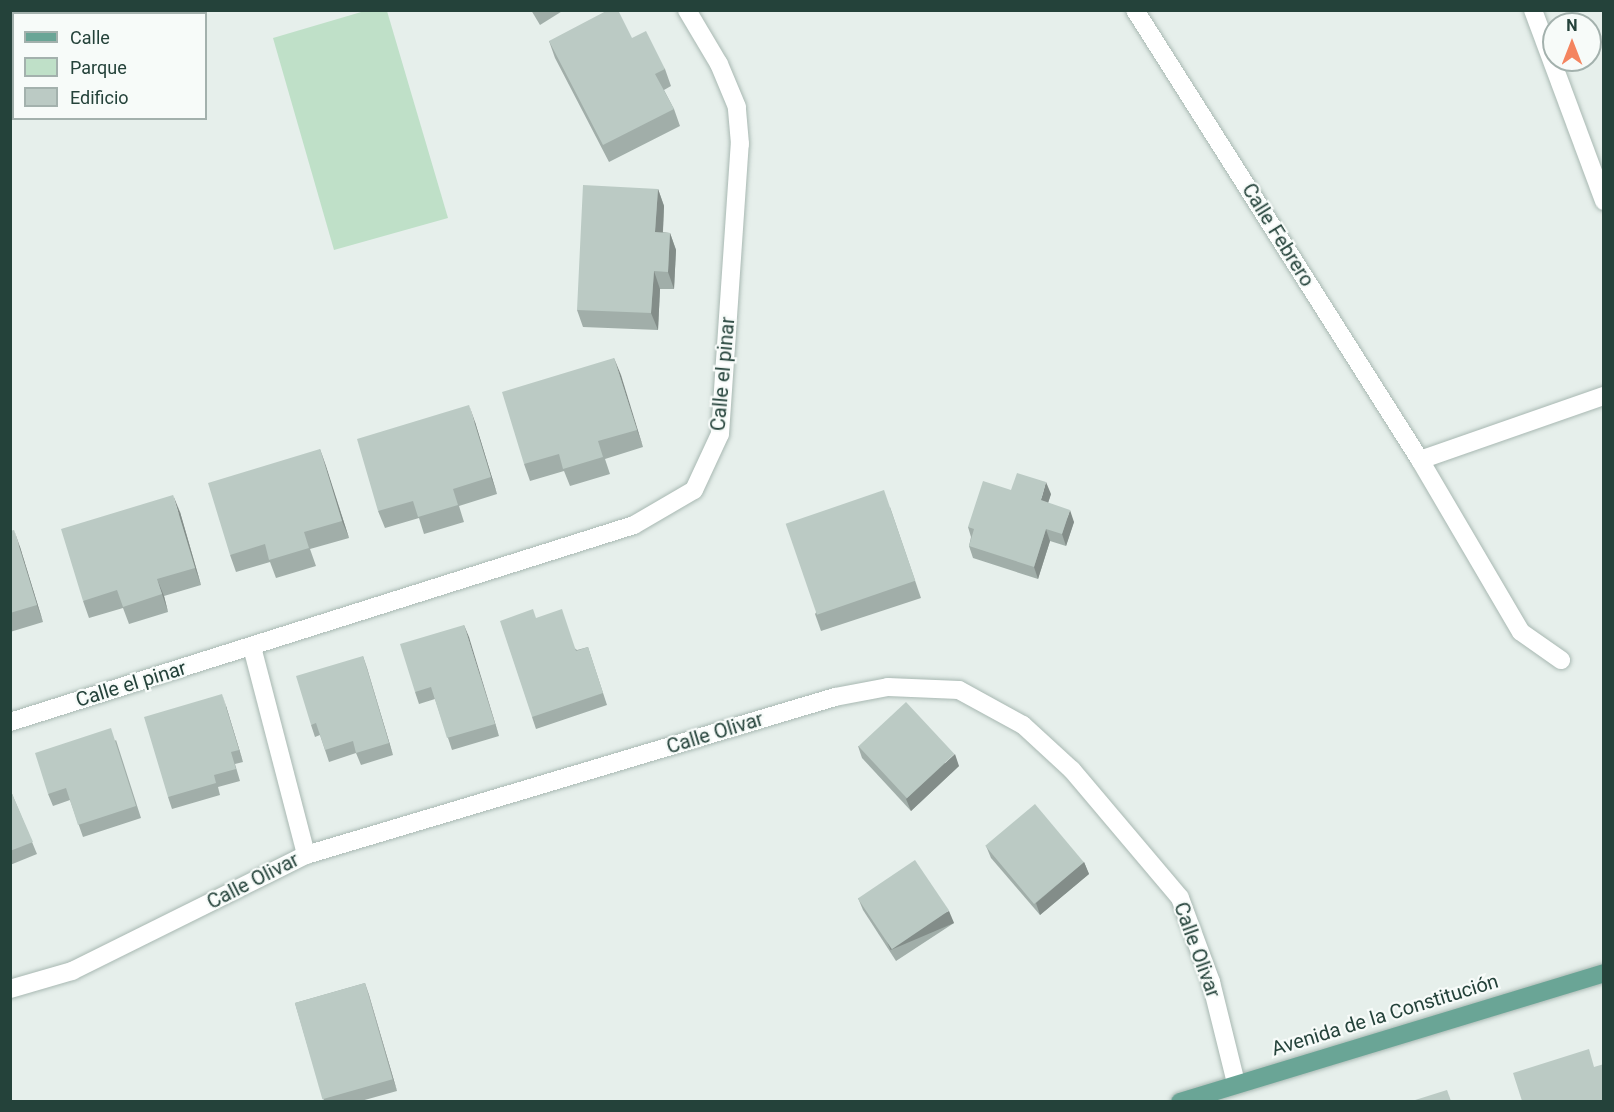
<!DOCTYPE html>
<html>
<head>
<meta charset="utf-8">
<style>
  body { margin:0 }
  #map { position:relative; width:1614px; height:1112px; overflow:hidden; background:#e6efeb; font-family:Roboto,sans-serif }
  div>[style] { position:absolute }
  .green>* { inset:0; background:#bfe0c8 }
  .roads { filter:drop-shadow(0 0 2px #a8b8b2) drop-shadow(0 0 2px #a8b8b2) }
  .minor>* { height:18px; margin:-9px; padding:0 9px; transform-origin:9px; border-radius:9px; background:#fff }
  .major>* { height:18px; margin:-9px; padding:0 9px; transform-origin:9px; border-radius:9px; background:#6aa596 }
  .wall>* { inset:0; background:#a1aea9 }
  .shaded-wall>* { inset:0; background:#838d89; transform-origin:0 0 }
  .building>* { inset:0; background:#bbcac4; transform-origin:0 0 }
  span { translate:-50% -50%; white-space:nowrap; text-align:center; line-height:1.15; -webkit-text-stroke:4.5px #f7fbf9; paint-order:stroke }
  .street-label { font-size:20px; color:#24423a }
  .frame { position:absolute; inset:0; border:12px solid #24423a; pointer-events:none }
  .legend { position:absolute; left:12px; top:12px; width:195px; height:108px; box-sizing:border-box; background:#f7fbf9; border:2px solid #a3b1ad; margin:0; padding:8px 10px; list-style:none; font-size:18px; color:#24423a }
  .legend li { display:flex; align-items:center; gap:12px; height:30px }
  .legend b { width:30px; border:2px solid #a3b1ad }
  .north { position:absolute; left:1542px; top:12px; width:60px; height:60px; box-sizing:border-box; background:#f7fbf9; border:2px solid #a3b1ad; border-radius:50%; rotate:0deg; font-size:16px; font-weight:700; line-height:24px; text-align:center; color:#24423a }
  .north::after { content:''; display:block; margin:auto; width:21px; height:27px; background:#f4845f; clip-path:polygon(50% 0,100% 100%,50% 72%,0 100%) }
</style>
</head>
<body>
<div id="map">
  <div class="green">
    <div style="clip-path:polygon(368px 10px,387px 11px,448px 218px,334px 250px,273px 38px)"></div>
  </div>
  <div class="roads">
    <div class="minor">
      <div style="left:1135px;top:10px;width:533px;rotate:57.65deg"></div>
      <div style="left:1420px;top:460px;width:199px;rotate:59.6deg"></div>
      <div style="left:1521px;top:632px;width:49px;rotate:35deg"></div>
      <div style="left:1533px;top:10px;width:204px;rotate:69.6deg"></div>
      <div style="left:1420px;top:460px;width:195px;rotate:-19.2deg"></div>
      <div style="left:252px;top:647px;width:215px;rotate:75.4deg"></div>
      <div style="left:10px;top:722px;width:654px;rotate:-17.52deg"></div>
      <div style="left:634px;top:525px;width:69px;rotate:-30.3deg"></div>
      <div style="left:694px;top:490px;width:62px;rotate:-65.1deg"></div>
      <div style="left:720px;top:434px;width:291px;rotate:-86.1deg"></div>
      <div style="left:740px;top:144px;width:37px;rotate:-95deg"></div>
      <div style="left:737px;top:107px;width:47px;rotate:-112.7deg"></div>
      <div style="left:719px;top:64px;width:63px;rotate:-120.7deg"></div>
      <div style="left:10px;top:989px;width:65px;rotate:-16.2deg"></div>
      <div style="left:72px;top:971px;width:261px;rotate:-26.4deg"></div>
      <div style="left:306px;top:855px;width:552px;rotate:-16.63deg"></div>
      <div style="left:835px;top:697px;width:54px;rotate:-10.7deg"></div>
      <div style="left:888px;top:687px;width:71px;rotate:2.4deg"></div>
      <div style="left:959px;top:690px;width:73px;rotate:28.7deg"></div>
      <div style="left:1023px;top:725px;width:67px;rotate:42.6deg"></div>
      <div style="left:1072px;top:770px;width:167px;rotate:49.8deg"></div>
      <div style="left:1180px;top:898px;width:90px;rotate:69.7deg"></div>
      <div style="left:1211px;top:982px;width:104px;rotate:76.1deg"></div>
    </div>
    <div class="major">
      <div style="left:1180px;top:1102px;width:443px;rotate:-16.9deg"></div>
    </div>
  </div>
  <div class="wall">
    <div style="clip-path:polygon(10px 10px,96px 10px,96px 12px,14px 14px,14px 31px,10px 29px)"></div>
    <div style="clip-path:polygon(531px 10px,564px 10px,540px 25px)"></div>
    <div style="clip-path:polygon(632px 38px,665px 69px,671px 86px,664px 90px,674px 109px,680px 126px,609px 162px,555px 58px,549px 41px)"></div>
    <div style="clip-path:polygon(658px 189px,664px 206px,663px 232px,670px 233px,676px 250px,674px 289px,660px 289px,658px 330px,583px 327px,577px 310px)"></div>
    <div style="clip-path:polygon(614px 358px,643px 447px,605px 459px,610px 474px,570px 486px,564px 471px,530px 481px,524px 464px)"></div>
    <div style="clip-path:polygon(475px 422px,497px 494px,459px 506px,464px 522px,424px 534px,419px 518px,385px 528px,378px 511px)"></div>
    <div style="clip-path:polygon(320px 449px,349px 538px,310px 549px,316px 566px,276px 578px,270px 562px,236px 572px,230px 555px)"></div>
    <div style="clip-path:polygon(1051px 494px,1048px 503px,1074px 522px,1066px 546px,1050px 541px,1038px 579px,973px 558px,969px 546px,971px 537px,968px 527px)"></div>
    <div style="clip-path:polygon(890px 507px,921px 598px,821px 631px,815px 614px)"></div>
    <div style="clip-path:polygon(180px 512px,201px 585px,164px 596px,168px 612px,129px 624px,123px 608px,89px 618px,83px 601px)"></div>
    <div style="clip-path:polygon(10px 531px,20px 547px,43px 622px,10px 632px)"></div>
    <div style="clip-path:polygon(536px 618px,577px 650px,588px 647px,607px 705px,536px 729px,532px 717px)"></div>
    <div style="clip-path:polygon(464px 625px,499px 736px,452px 750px,435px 699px,419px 704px,415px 692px)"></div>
    <div style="clip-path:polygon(363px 656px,393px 755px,361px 765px,356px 753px,329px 762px,320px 735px,315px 737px,311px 725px)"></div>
    <div style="clip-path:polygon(226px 706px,243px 762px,235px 764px,240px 781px,218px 787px,220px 795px,172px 809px,168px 797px)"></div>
    <div style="clip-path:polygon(116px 740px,141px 818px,83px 837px,70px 800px,53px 806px,48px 794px)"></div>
    <div style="clip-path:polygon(858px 746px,959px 766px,911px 811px,862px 758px)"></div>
    <div style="clip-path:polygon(10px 789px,37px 854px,10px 865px)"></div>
    <div style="clip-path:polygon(986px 846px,1084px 862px,1089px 874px,1040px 915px,991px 858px)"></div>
    <div style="clip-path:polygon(858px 898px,954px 923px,896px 961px,863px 910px)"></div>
    <div style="clip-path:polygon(365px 983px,397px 1091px,361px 1101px,324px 1101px,295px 1003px)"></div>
  </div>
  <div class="shaded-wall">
    <div style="clip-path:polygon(84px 10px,96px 10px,96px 12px,95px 14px,82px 14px)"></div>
    <div style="clip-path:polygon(14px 89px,14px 114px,10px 119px,10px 93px)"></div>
    <div style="clip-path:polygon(658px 189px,664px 206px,662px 249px,655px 232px)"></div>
    <div style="clip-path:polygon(670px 233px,676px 250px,674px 289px,668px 272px)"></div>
    <div style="clip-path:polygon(654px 271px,660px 289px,658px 330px,651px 313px)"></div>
    <div style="clip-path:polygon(614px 358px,621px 375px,643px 447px,637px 430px)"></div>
    <div style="clip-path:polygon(469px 405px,475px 422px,497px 494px,491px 477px)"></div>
    <div style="clip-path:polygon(320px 449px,326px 466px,349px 538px,342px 521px)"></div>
    <div style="clip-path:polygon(1046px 482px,1051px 494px,1045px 512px,1041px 500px)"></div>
    <div style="clip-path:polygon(173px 495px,180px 512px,201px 585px,195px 568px)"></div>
    <div style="clip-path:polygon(1070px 510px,1074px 522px,1066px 546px,1062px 534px)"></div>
    <div style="clip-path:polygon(1046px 529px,1050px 541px,1038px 579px,1034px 567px)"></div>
    <div style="clip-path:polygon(14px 530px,20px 547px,43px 622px,37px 605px)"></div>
    <div style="clip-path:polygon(157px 579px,164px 596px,168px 612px)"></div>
    <div style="clip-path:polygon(464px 625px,469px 637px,499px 736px,495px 724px)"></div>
    <div style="clip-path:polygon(363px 656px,367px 668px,393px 755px,389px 743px)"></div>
    <div style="clip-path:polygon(222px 694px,226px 706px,243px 762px,239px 750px)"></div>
    <div style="clip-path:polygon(955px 754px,959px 766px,911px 811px,906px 799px)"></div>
    <div style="clip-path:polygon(1084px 862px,1089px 874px,1040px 915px,1036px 903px)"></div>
    <div style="left:949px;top:911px;width:13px;height:69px;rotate:67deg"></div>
    <div style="clip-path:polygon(365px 983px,369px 995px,397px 1091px,393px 1079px)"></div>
  </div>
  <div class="building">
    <div style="clip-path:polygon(10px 10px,84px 10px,82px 14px,14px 14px,14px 22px,10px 20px)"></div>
    <div style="clip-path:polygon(608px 10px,618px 10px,632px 38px,646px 31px,665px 69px,655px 74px,674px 109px,603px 145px,549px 41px)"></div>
    <div style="clip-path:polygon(10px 58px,14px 60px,14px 89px,10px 93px)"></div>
    <div style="clip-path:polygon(583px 185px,658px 189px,655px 232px,670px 233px,668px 272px,654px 271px,651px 313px,577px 310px)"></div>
    <div style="clip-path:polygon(614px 358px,637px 430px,598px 441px,603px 457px,563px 469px,559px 454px,524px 464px,502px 392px)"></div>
    <div style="clip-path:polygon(469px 405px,491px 477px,453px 489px,458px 505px,418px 517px,413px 501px,378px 511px,357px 439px)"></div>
    <div style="clip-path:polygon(320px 449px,342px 521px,304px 532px,309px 548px,269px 560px,265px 544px,230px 555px,208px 483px)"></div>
    <div style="clip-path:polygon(1017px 473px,1046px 482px,1041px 500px,1070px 510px,1062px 534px,1046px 529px,1034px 567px,969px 546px,974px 529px,968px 527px,983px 481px,1011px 490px)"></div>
    <div style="left:884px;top:490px;width:96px;height:104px;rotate:71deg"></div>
    <div style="clip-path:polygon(173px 495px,195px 568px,157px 579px,162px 594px,123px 607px,117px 590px,83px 601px,61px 529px)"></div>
    <div style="clip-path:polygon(14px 530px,37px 605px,10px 613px,10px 531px)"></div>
    <div style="clip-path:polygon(533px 609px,536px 618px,562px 609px,576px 651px,588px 647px,603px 693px,532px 717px,500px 621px)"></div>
    <div style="clip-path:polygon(464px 625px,495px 724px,447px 738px,431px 687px,415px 692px,400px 644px)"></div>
    <div style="clip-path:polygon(363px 656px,389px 743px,356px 753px,353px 741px,325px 750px,316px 723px,311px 725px,296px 676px)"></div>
    <div style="clip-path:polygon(222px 694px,239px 750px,231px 752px,236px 769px,214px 775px,216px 783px,168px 797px,144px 717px)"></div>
    <div style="left:906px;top:702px;width:71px;height:65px;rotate:47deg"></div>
    <div style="clip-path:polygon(111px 728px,136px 806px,78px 825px,66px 788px,48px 794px,35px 753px)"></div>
    <div style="clip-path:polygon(10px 789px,33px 842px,10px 851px)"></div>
    <div style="left:1035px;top:804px;width:76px;height:65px;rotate:50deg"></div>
    <div style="left:915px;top:860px;width:61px;height:69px;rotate:56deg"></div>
    <div style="left:365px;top:983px;width:100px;height:73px;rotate:74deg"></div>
    <div style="clip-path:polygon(1589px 1049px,1594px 1067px,1604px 1064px,1604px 1101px,1522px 1101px,1513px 1073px)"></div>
    <div style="clip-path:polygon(1447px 1090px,1451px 1101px,1412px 1101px)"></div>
  </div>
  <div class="street-label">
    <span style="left:1278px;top:235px;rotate:58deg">Calle Febrero</span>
    <span style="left:723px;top:374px;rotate:-85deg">Calle el pinar</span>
    <span style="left:131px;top:684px;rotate:-17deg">Calle el pinar</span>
    <span style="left:715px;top:733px;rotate:-17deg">Calle Olivar</span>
    <span style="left:253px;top:881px;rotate:-27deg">Calle Olivar</span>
    <span style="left:1197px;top:950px;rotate:70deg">Calle Olivar</span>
    <span style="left:1385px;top:1015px;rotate:-17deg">Avenida de la Constitución</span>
  </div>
  <div class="frame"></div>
  <ul class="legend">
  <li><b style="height:8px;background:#6aa596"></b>Calle</li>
  <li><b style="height:16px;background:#bfe0c8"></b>Parque</li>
  <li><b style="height:16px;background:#bbcac4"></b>Edificio</li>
  </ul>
  <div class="north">N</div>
</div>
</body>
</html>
